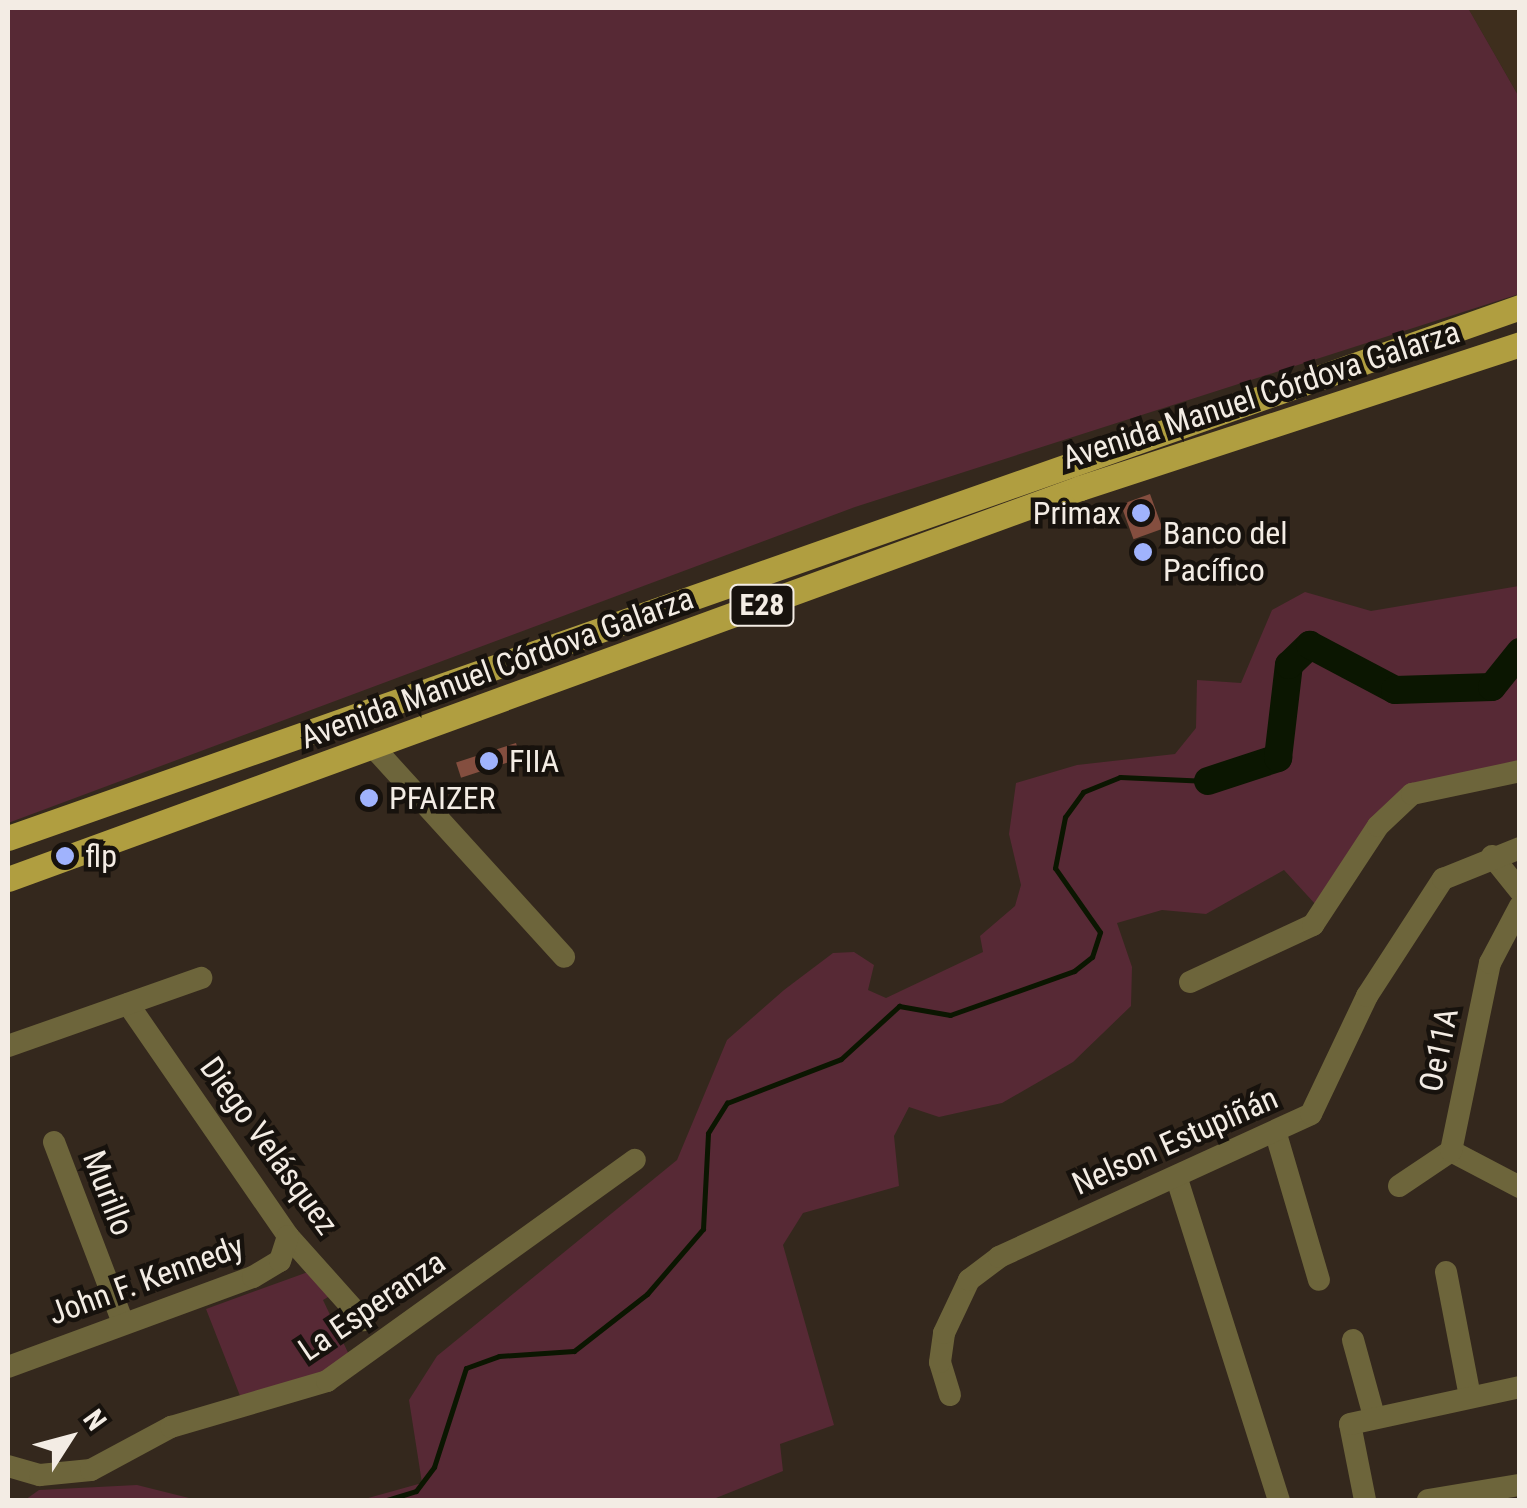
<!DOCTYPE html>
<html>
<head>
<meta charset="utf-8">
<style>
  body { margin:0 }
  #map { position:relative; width:1527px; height:1508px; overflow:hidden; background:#34281d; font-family:"Roboto Condensed",sans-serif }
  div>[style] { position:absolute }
  .built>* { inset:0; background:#3e2e1d }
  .green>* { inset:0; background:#572935 }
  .stream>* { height:5px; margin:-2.5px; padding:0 2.5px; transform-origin:2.5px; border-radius:2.5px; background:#0b1601 }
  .river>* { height:28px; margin:-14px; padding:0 14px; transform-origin:14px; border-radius:14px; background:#0b1601 }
  .building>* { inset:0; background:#844e3f; transform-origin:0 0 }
  .minor>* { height:22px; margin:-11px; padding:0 11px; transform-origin:11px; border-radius:11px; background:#6d653b }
  .major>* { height:25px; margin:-12.5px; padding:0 12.5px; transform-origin:12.5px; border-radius:12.5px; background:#b09e40 }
  .dots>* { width:28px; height:28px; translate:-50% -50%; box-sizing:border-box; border:5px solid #17120d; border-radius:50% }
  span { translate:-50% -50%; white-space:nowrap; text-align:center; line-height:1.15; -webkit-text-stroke:9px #17120d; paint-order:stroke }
  .shield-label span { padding:2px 8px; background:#17120d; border:2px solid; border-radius:8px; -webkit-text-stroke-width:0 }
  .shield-label { font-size:30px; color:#f3ece4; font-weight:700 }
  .street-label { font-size:32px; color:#f3ece4 }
  .poi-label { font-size:32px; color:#f3ece4 }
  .right { translate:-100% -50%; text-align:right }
  .left { translate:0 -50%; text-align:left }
  .frame { position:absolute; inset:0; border:10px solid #f3ece4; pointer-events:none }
  .north { position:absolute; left:20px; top:1388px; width:100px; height:100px; -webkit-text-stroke:8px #17120d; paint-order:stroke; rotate:54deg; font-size:28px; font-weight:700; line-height:40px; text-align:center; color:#f3ece4 }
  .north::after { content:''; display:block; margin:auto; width:35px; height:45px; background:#f3ece4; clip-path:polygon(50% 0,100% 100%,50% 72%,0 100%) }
</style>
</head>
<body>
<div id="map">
  <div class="built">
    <div style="clip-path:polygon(1468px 8px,1519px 8px,1519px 97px)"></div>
  </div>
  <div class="green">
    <div style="clip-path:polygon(8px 8px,1468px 8px,1519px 97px,1519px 294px,855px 507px,8px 823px)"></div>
    <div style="clip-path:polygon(1519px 586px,1519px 765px,1429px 788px,1389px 828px,1328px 918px,1284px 870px,1206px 914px,1162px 910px,1117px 923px,1132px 967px,1131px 1006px,1073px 1062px,1002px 1103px,939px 1117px,909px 1107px,894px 1136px,899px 1186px,803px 1213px,783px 1245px,834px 1425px,780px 1444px,783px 1471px,711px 1500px,361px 1500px,422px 1483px,409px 1400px,437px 1356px,677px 1160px,727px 1040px,784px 990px,833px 953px,854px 952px,874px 965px,868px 990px,886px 998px,983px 952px,980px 936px,1015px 906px,1021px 885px,1009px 834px,1016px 783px,1077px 765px,1175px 754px,1196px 728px,1197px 680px,1241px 683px,1272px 610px,1305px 592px,1371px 611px)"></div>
    <div style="clip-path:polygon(308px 1272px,330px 1296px,323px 1300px,352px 1361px,244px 1406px,206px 1309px)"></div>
    <div style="clip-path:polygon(137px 1485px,197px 1500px,25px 1500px,39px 1490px)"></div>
  </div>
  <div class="stream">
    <div style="left:387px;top:1500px;width:30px;rotate:-17deg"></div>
    <div style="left:416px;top:1491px;width:30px;rotate:-53deg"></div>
    <div style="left:434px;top:1467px;width:104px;rotate:-72.1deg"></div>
    <div style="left:466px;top:1368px;width:35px;rotate:-20deg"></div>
    <div style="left:499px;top:1356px;width:75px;rotate:-3.8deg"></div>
    <div style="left:574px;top:1351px;width:93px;rotate:-38deg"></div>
    <div style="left:647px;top:1294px;width:86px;rotate:-49.3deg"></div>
    <div style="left:703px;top:1229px;width:96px;rotate:-87deg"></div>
    <div style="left:708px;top:1133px;width:36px;rotate:-58deg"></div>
    <div style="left:727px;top:1103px;width:122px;rotate:-21.1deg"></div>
    <div style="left:841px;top:1059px;width:79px;rotate:-42.4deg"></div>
    <div style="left:899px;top:1006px;width:52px;rotate:10deg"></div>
    <div style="left:950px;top:1015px;width:132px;rotate:-19.5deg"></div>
    <div style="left:1074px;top:971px;width:23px;rotate:-38deg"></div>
    <div style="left:1092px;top:957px;width:26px;rotate:-72deg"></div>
    <div style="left:1100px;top:932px;width:78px;rotate:-125.1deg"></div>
    <div style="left:1055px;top:868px;width:52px;rotate:-78.9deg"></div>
    <div style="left:1065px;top:817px;width:31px;rotate:-54deg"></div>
    <div style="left:1083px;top:792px;width:40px;rotate:-22deg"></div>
    <div style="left:1120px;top:777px;width:88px;rotate:2.6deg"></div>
  </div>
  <div class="river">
    <div style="left:1208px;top:781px;width:74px;rotate:-18.2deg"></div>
    <div style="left:1278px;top:758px;width:94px;rotate:-83.3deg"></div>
    <div style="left:1289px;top:665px;width:29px;rotate:-44deg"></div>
    <div style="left:1310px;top:645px;width:96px;rotate:27.9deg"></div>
    <div style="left:1395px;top:690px;width:97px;rotate:-1.8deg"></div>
    <div style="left:1492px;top:687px;width:45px;rotate:-51.3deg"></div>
  </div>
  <div class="building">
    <div style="left:1150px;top:494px;width:37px;height:31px;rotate:70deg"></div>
    <div style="left:516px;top:743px;width:16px;height:63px;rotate:72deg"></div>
  </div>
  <div class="minor">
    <div style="left:375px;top:749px;width:281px;rotate:47.7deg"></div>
    <div style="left:1492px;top:856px;width:45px;rotate:51.3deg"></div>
    <div style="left:1190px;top:982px;width:136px;rotate:-24.9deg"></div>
    <div style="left:1313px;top:925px;width:118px;rotate:-56.7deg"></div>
    <div style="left:1378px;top:826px;width:47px;rotate:-43.3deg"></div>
    <div style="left:1412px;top:794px;width:110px;rotate:-12deg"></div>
    <div style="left:128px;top:1004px;width:282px;rotate:55.4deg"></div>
    <div style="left:288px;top:1236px;width:113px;rotate:48.2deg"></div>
    <div style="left:8px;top:1046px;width:205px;rotate:-19.4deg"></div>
    <div style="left:1276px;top:1134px;width:152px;rotate:73.6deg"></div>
    <div style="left:54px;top:1142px;width:194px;rotate:69.1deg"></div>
    <div style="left:1451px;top:1151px;width:78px;rotate:27.6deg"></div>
    <div style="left:1177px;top:1179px;width:337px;rotate:72.4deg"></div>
    <div style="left:1399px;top:1186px;width:63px;rotate:-33.9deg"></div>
    <div style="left:1451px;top:1151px;width:192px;rotate:-78.3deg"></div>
    <div style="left:1490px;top:963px;width:64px;rotate:-62.2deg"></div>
    <div style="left:1446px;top:1272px;width:127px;rotate:79.1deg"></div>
    <div style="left:1353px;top:1340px;width:79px;rotate:74.6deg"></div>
    <div style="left:8px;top:1367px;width:261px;rotate:-20.2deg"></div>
    <div style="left:253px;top:1277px;width:31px;rotate:-31deg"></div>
    <div style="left:280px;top:1261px;width:26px;rotate:-72deg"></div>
    <div style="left:950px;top:1395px;width:34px;rotate:-107deg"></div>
    <div style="left:940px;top:1362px;width:29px;rotate:-82deg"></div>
    <div style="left:944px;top:1333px;width:59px;rotate:-64.7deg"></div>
    <div style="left:969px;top:1280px;width:38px;rotate:-37deg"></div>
    <div style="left:999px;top:1257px;width:343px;rotate:-24.6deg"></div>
    <div style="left:1311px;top:1114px;width:131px;rotate:-64.6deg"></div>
    <div style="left:1367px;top:996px;width:140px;rotate:-57deg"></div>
    <div style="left:1443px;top:879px;width:83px;rotate:-21.9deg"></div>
    <div style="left:8px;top:1466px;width:33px;rotate:16deg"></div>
    <div style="left:40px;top:1475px;width:51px;rotate:-5.6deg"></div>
    <div style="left:91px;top:1470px;width:91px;rotate:-28.3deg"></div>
    <div style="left:171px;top:1427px;width:163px;rotate:-16.4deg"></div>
    <div style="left:327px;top:1381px;width:379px;rotate:-35.7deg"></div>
    <div style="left:1365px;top:1500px;width:77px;rotate:-101.2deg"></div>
    <div style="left:1350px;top:1424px;width:174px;rotate:-12.3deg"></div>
    <div style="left:1428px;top:1500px;width:93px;rotate:-9.3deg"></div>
  </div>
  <div class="major">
    <div style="left:8px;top:838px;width:1603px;rotate:-19.35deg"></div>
    <div style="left:8px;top:879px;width:1141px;rotate:-20.04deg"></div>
    <div style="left:1080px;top:488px;width:463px;rotate:-18.1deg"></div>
  </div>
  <div class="dots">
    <div style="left:1141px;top:513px;background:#a0b3fd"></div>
    <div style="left:1143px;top:552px;background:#a0b3fd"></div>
    <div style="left:489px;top:761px;background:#a0b3fd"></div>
    <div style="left:369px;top:798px;background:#a0b3fd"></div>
    <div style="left:65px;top:856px;background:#a0b3fd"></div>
  </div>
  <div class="shield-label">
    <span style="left:762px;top:605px">E28</span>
  </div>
  <div class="street-label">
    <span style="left:1261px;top:395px;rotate:-18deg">Avenida Manuel Córdova Galarza</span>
    <span style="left:497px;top:668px;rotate:-20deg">Avenida Manuel Córdova Galarza</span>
    <span style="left:1439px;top:1050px;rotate:-78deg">Oe11A</span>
    <span style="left:1175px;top:1141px;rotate:-24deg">Nelson Estupiñán</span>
    <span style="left:269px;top:1146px;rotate:54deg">Diego Velásquez</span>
    <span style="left:108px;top:1193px;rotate:69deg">Murillo</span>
    <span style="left:146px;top:1280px;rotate:-20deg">John F. Kennedy</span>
    <span style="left:372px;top:1306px;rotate:-34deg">La Esperanza</span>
  </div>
  <div class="poi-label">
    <span class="right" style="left:1121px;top:513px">Primax</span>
    <span class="left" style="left:1163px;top:552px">Banco del<br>Pacífico</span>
    <span class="left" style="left:509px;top:761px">FIIA</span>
    <span class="left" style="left:389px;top:798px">PFAIZER</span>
    <span class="left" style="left:85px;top:856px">flp</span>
  </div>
  <div class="frame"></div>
  <div class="north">N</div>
</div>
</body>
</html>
